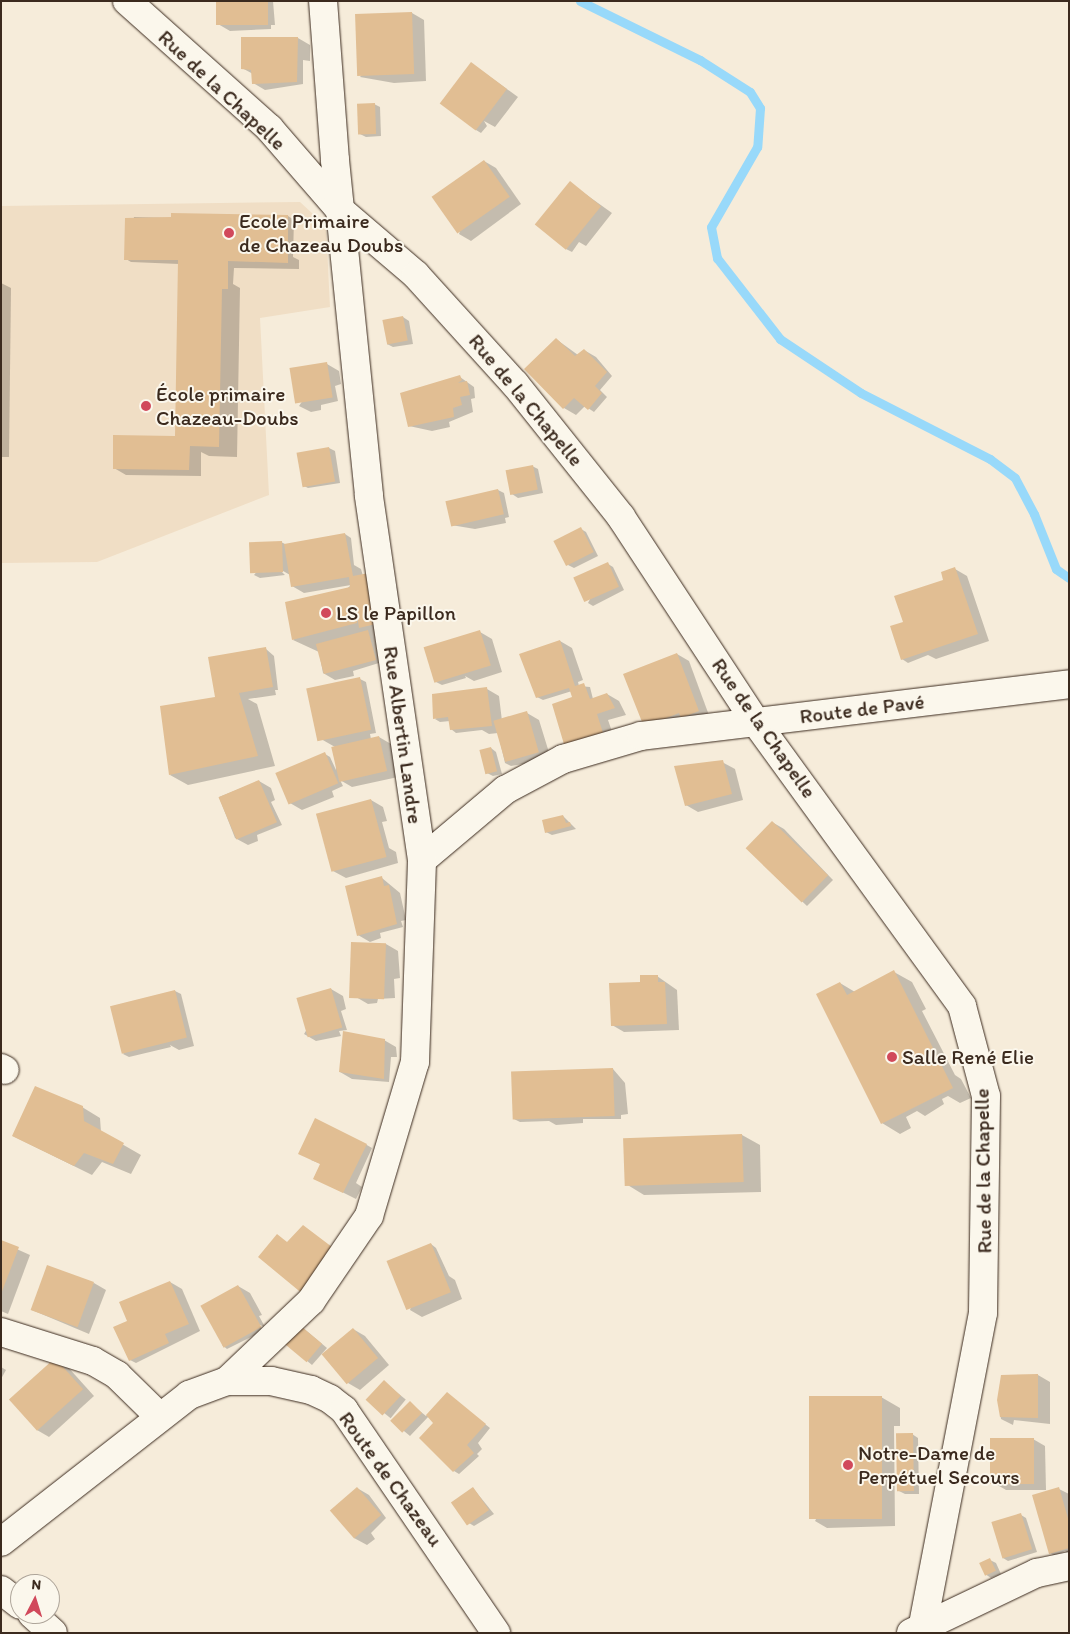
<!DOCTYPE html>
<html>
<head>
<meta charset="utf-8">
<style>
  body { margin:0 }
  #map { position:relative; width:1070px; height:1634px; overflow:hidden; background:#f6ecda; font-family:Itim,sans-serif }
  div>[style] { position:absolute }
  .built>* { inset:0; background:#f0dec5 }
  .shadow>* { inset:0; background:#0003; transform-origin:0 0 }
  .stream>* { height:9px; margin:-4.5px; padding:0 4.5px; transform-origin:4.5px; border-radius:4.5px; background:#98d9fa }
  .building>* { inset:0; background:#e1be93; transform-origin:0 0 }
  .roads { filter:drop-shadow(0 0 1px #3b2a1e) drop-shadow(0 0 1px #3b2a1e) }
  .street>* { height:28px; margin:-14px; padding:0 14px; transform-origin:14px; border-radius:14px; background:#fbf7ec }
  .secondary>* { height:28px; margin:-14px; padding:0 14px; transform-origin:14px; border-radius:14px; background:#fbf7ec }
  .dots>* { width:14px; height:14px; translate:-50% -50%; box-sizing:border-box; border:2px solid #fbf7ec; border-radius:50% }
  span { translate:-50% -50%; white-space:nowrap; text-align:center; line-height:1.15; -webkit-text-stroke:4px #fbf7ec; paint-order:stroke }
  .street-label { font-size:21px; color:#3b2a1e }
  .poi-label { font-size:21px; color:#3b2a1e }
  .left { translate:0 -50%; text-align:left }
  .frame { position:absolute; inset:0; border:2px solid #3b2a1e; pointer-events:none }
  .north { position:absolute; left:10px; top:1574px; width:50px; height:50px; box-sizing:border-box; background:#fbf7ec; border:1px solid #aea59a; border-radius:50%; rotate:5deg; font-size:14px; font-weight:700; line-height:20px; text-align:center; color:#3b2a1e }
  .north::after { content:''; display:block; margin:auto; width:18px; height:22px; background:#d1495b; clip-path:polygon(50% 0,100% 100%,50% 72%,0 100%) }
</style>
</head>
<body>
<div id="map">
  <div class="built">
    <div style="clip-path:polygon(300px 202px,326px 226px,330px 307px,260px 318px,269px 495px,97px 562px,1px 563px,1px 206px)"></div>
  </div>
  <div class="shadow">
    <div style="clip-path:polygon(217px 1px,273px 1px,275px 25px,271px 25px,271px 29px,230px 31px,218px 24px)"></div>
    <div style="clip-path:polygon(412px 13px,424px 20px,426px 81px,394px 83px,360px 77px)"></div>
    <div style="clip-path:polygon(242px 38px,298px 38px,310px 45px,310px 61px,303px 60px,303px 84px,265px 90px,253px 83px,253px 74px,242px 68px)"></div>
    <div style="clip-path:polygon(471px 63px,518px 97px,495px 127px,484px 121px,487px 126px,481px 133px,476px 130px)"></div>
    <div style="clip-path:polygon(374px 104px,380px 107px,381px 136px,366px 137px,360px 134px)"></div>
    <div style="clip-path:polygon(484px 161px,496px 168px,521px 204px,471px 241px,459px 234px)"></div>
    <div style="clip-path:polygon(570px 183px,612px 213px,586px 246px,579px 242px,572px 252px,566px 249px)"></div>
    <div style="clip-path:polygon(172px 214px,288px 216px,294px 220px,293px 257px,299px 260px,299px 269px,234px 268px,233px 284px,240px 288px,237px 457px,209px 456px,201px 452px,201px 476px,126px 475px,114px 468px,176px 438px,179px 264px,131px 262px,126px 259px,134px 217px,172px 218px)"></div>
    <div style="clip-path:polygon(1px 283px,11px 288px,9px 457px,1px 457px)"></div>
    <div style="clip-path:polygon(403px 317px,409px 321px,413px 344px,393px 347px,387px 344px)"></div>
    <div style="clip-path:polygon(556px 339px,578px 355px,584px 350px,596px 357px,612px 376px,600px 390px,607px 397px,594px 412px,585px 406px,576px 415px,564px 408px,526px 369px)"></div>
    <div style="clip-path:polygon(327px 364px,339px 371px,341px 384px,335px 386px,338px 401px,321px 405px,321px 410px,311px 412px,299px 406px)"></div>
    <div style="clip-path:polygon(460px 377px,474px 387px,475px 398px,471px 399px,473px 412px,449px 422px,450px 427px,432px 431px,409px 426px)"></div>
    <div style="clip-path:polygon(329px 448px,335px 451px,340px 483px,308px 488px,302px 485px)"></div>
    <div style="clip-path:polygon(532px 466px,538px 469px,543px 493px,518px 498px,512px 494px)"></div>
    <div style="clip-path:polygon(498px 490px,504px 493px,509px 517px,505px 518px,506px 523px,475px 529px,451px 525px)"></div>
    <div style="clip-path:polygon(581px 529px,586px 532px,598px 556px,574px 568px,568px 565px)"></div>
    <div style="clip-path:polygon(345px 534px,351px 538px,354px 565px,361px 569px,363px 576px,374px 574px,397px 587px,400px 611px,384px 614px,380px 636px,375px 638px,379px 663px,353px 671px,354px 676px,335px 680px,323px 673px,319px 652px,293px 640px,351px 585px,304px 593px,292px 586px,290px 575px,278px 568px,285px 575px,260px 578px,254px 575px,281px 542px,287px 545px)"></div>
    <div style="clip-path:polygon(608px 564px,613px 567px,624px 590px,593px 606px,588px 603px)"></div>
    <div style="clip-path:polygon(955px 569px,967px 576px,989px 641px,936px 659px,928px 655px,908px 663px,902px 659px,907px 622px)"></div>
    <div style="clip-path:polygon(480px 632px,492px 639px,502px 672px,474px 681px,465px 676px,466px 678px,442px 685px,436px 682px)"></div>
    <div style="clip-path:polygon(560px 641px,572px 648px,583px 680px,578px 682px,579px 686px,590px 687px,593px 699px,607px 694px,619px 701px,626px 715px,608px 720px,617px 746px,604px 750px,572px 691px,543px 700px,537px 697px)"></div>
    <div style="clip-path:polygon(266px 649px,274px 656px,278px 690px,275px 690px,276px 695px,248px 699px,257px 704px,275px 766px,188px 785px,170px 775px,219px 697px)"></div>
    <div style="clip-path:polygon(677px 654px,689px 661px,710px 718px,645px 726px)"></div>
    <div style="clip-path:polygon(360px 679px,366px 682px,376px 733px,370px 734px,371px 739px,379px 737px,391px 744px,398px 777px,352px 787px,340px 780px,343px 786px,332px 791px,334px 797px,302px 810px,290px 803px,325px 754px,330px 757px,336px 770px,335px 747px,321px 739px)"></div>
    <div style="clip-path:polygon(487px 689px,499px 696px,502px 721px,527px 713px,539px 720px,551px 759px,511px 766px,505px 763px,498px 733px,489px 734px,482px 730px,456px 733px,451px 729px,450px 721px,440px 722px,435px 719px)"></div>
    <div style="clip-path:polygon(491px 748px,496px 752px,502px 774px,493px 776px,487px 773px)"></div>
    <div style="clip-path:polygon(722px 762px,735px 769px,743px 800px,698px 812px,686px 805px)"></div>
    <div style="clip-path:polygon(259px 781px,271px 788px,275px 800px,271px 802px,282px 825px,257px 835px,258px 841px,248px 845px,235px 838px,219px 797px)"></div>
    <div style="clip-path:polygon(371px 800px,383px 807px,387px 821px,382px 822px,389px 848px,396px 852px,398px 863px,346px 878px,333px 871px)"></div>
    <div style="clip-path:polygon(563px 816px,576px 829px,552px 835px,546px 832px)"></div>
    <div style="clip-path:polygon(772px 822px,784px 829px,833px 880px,807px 906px,775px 876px)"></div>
    <div style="clip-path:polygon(382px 878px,400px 893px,406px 920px,401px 921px,403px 927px,380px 933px,381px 938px,370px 942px,358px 935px)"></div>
    <div style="clip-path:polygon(353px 944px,386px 944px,398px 951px,400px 978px,394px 979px,395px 998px,378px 999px,377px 1003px,368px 1004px,356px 997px)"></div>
    <div style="clip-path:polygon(894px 972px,912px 982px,926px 1009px,922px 1011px,955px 1075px,961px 1079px,971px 1098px,960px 1103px,948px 1096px,942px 1099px,944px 1104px,925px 1116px,917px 1111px,906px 1117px,911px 1128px,900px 1134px,882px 1123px,840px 983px,855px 992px)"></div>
    <div style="clip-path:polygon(657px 976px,677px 990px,679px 1030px,624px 1032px,612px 1025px,641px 984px)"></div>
    <div style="clip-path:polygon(331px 989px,343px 996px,346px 1009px,341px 1011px,347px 1030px,339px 1031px,341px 1036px,316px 1041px,304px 1034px)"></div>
    <div style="clip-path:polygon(175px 991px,181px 994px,194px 1046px,179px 1050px,170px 1045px,171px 1047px,129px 1057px,123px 1054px)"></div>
    <div style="clip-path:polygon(384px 1040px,396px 1047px,397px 1057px,391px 1057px,389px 1082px,352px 1079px,340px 1072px)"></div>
    <div style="clip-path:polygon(613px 1069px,625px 1083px,628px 1114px,621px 1115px,621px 1119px,583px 1119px,583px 1123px,556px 1125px,549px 1121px,520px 1122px,514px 1119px)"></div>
    <div style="clip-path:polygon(82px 1107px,100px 1118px,101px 1132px,141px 1155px,131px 1174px,102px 1162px,92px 1175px,13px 1136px)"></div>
    <div style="clip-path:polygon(742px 1135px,760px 1145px,761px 1192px,644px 1195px,626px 1184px)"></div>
    <div style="clip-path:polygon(360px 1141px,372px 1148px,356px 1183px,362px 1187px,356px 1199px,314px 1178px,321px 1164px,311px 1160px)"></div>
    <div style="clip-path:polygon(1px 1242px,30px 1255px,8px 1314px,1px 1311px)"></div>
    <div style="clip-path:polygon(431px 1244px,436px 1248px,449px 1276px,455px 1280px,462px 1299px,422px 1317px,410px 1310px)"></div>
    <div style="clip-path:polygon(170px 1282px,182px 1289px,200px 1331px,136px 1363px,130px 1360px,127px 1323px)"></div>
    <div style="clip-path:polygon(94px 1283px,106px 1290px,89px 1334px,32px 1310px)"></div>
    <div style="clip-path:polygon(238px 1286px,250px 1293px,262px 1315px,259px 1316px,265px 1327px,260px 1325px,260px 1327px,265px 1330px,227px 1349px,222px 1345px)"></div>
    <div style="clip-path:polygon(302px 1327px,327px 1348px,312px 1365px,282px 1340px)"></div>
    <div style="clip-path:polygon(353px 1329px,365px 1336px,389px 1365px,360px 1390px,348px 1383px)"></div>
    <div style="clip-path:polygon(55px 1359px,67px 1366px,94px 1396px,49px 1437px,37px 1430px)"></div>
    <div style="clip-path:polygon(1px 1367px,6px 1370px,1px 1379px)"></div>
    <div style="clip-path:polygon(1038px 1375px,1050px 1382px,1050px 1424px,1014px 1420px,1013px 1425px,1001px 1419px,998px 1400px)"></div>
    <div style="left:384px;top:1382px;width:28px;height:24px;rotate:39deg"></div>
    <div style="clip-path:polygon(447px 1394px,490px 1428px,478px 1443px,482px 1449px,477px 1454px,479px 1456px,459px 1474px,454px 1471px,435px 1423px,429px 1416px,410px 1436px,393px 1422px,410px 1403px,426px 1416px)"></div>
    <div style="clip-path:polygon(881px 1397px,900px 1408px,900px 1426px,894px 1426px,895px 1526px,827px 1528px,815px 1521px)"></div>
    <div style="clip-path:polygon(912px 1434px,918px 1438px,919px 1494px,905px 1494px,899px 1491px)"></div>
    <div style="clip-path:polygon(1033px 1439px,1045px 1446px,1046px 1490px,1006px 1490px,994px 1483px)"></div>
    <div style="clip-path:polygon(357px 1488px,369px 1495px,386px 1518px,371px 1533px,375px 1539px,367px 1545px,354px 1538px)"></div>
    <div style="clip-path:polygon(473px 1488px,494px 1514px,474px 1526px,469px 1523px)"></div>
    <div style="clip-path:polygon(1059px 1489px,1069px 1494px,1069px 1553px,1065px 1551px,1055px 1556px,1050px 1553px)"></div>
    <div style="clip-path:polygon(1021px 1515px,1026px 1518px,1037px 1552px,1008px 1561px,1003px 1558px)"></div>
    <div style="clip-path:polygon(990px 1560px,996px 1563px,1001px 1574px,991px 1578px,985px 1574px)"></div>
  </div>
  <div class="stream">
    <div style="left:580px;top:1px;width:134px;rotate:26.2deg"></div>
    <div style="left:700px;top:60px;width:59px;rotate:32.6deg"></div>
    <div style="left:750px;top:92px;width:19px;rotate:58deg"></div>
    <div style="left:760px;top:108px;width:39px;rotate:94deg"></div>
    <div style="left:757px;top:147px;width:92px;rotate:119.9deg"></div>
    <div style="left:711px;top:227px;width:32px;rotate:79deg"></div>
    <div style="left:717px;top:258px;width:103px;rotate:52.1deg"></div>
    <div style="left:780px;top:339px;width:97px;rotate:33.7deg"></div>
    <div style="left:861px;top:393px;width:145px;rotate:27.1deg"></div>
    <div style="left:990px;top:459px;width:31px;rotate:37deg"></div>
    <div style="left:1015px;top:478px;width:41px;rotate:62.2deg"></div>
    <div style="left:1034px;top:514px;width:59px;rotate:68.2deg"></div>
    <div style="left:1056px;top:569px;width:16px;rotate:35deg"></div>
  </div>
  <div class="building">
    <div style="left:216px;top:1px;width:52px;height:24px"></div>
    <div style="left:412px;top:12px;width:62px;height:57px;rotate:88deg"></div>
    <div style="clip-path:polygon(241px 37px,298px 37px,297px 82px,252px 84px,251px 70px,241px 69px)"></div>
    <div style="left:471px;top:62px;width:45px;height:52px;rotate:37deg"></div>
    <div style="left:375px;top:103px;width:31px;height:18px;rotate:88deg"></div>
    <div style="left:484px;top:160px;width:45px;height:64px;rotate:55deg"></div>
    <div style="left:570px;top:181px;width:40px;height:56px;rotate:39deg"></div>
    <div style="clip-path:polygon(171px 213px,288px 215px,288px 263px,228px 261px,228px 289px,222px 289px,219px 447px,190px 446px,189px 470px,113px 469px,113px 435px,175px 436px,178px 260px,124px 260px,125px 218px,171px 217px)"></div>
    <div style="left:403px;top:316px;width:25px;height:21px;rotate:79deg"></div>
    <div style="clip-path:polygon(556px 338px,575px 356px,584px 349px,607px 372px,595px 386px,602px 393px,588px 410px,574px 398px,563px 409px,524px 369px)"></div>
    <div style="left:327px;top:362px;width:36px;height:38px;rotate:81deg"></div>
    <div style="clip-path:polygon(460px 375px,462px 380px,458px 383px,467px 381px,470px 395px,460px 397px,462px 405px,453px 408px,454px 417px,408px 427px,400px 393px)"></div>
    <div style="left:329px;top:447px;width:35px;height:33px;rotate:80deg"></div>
    <div style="left:533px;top:465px;width:25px;height:28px;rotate:79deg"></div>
    <div style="left:498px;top:489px;width:26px;height:54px;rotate:77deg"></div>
    <div style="left:581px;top:527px;width:28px;height:31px;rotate:63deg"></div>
    <div style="clip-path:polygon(345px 533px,353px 576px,374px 572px,380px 623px,359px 628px,356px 609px,357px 623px,292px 640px,285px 602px,350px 587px,349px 577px,291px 587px,284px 544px)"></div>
    <div style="left:282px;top:541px;width:31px;height:33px;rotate:88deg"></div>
    <div style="left:608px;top:562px;width:27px;height:38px;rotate:66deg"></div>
    <div style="clip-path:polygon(955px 567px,978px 634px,901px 660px,890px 626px,903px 622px,894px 596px,943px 580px,941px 572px)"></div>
    <div style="left:368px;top:630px;width:31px;height:54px;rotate:75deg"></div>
    <div style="left:480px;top:630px;width:37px;height:59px;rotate:73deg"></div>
    <div style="clip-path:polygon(560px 640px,575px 686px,584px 683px,590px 699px,607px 693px,615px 708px,597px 714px,605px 739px,566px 751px,552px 704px,572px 697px,569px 688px,536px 698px,519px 654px)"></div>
    <div style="clip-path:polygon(266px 647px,273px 687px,239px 693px,258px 756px,169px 775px,160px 706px,215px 697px,208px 657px)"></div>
    <div style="clip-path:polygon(677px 653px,699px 711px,681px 718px,679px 713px,644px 727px,623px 674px)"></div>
    <div style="left:360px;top:677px;width:54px;height:55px;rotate:78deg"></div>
    <div style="clip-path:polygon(487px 687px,492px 726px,450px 730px,448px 717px,433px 719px,432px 694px)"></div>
    <div style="left:527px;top:711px;width:43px;height:35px;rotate:74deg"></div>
    <div style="left:379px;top:736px;width:36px;height:49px;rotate:77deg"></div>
    <div style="left:491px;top:747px;width:25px;height:12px;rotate:76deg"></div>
    <div style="left:325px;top:752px;width:34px;height:54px;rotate:67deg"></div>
    <div style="clip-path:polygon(723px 760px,732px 794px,685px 806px,674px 766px)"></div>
    <div style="left:259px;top:780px;width:46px;height:44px;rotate:67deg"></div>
    <div style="left:371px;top:799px;width:60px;height:57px;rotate:75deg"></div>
    <div style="clip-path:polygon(563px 815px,566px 823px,570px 822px,571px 826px,545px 833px,542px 820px)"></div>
    <div style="left:772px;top:821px;width:78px;height:38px;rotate:44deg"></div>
    <div style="clip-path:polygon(382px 876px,384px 886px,389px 885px,397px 924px,357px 936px,345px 886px)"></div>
    <div style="left:351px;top:942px;width:35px;height:56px;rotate:2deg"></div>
    <div style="clip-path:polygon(894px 970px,953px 1088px,881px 1124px,816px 994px,840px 982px,847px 995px)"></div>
    <div style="clip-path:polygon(640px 975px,658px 975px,658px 982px,665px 982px,667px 1024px,611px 1026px,609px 983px,640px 982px)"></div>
    <div style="left:331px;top:988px;width:41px;height:36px;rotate:74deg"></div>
    <div style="left:175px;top:990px;width:49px;height:67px;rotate:76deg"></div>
    <div style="clip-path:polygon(343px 1031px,385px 1039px,384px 1079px,339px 1072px)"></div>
    <div style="left:613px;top:1068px;width:48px;height:102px;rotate:88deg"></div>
    <div style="clip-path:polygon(35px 1086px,83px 1106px,84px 1121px,124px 1143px,113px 1164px,84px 1153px,74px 1166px,12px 1136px)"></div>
    <div style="clip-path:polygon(315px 1118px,367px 1144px,343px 1193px,313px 1179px,320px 1164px,298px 1154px)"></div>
    <div style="left:742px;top:1134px;width:48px;height:119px;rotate:88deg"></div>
    <div style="clip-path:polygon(303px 1225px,332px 1247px,304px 1295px,258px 1257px,277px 1234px,287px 1242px)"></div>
    <div style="clip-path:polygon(1px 1240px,19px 1247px,1px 1294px)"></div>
    <div style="left:431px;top:1243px;width:53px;height:48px;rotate:68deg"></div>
    <div style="left:47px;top:1265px;width:50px;height:48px;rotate:20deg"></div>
    <div style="clip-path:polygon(170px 1281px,189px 1324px,165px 1334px,169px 1343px,129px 1361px,113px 1327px,127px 1321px,119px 1302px)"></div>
    <div style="left:238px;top:1285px;width:48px;height:43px;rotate:61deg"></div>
    <div style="left:296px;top:1322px;width:34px;height:24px;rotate:40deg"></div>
    <div style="left:353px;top:1328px;width:39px;height:41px;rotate:50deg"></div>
    <div style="left:55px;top:1358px;width:42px;height:62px;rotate:48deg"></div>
    <div style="clip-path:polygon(1038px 1374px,1038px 1418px,1000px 1417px,997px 1400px,1001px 1375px)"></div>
    <div style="left:384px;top:1380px;width:23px;height:27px;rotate:43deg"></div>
    <div style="clip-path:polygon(447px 1392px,486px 1424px,467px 1445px,474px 1453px,453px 1472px,419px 1438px,433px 1423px,426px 1415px)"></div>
    <div style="left:882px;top:1396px;width:123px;height:73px;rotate:90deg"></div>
    <div style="left:410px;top:1401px;width:17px;height:28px;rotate:45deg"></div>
    <div style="left:913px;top:1433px;width:58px;height:17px;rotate:89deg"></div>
    <div style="left:1034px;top:1438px;width:46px;height:44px;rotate:90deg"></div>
    <div style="left:357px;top:1487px;width:37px;height:36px;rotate:49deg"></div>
    <div style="left:473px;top:1487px;width:28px;height:27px;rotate:55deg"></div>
    <div style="clip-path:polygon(1059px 1487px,1069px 1522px,1069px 1548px,1049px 1554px,1032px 1495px)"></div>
    <div style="left:1021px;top:1513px;width:38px;height:31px;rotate:73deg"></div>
    <div style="left:990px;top:1558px;width:14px;height:12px;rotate:65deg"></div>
  </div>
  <div class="roads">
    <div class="street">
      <div style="left:127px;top:1px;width:191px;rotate:41.8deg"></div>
      <div style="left:269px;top:128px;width:108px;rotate:49.1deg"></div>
      <div style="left:340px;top:210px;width:100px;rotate:40.5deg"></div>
      <div style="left:416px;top:275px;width:147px;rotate:47.8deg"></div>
      <div style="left:515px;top:384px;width:170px;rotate:51.4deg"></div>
      <div style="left:621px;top:517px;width:244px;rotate:56.7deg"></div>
      <div style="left:755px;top:721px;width:352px;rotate:54deg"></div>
      <div style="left:962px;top:1006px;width:93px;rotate:75.1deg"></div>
      <div style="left:986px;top:1096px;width:217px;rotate:90.8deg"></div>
      <div style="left:983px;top:1313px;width:319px;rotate:100.9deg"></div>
      <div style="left:422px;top:860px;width:109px;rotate:-40.1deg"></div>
      <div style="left:505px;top:790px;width:66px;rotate:-28.1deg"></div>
      <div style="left:563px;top:759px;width:81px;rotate:-16.4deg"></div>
      <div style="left:641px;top:736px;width:431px;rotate:-6.9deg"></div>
      <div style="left:1px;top:1068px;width:4px;rotate:27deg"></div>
      <div style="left:1px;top:1332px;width:96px;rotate:17.5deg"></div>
      <div style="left:93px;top:1361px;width:28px;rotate:30deg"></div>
      <div style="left:117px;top:1375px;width:59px;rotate:44.3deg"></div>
      <div style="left:227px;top:1381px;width:116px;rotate:-43.6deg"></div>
      <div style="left:311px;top:1301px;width:103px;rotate:-55.7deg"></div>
      <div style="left:369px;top:1216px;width:161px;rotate:-73.4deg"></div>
      <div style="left:415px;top:1062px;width:202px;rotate:-88deg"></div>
      <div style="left:422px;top:860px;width:369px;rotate:-98.3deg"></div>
      <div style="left:369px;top:495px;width:337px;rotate:-95.8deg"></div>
      <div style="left:335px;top:160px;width:159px;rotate:-94.3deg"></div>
      <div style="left:1px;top:1590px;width:24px;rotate:38deg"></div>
      <div style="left:32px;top:1614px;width:28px;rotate:42deg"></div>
    </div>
    <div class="secondary">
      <div style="left:1px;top:1542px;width:239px;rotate:-38deg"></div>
      <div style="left:189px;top:1395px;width:40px;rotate:-20.2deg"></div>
      <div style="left:227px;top:1381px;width:44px"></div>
      <div style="left:271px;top:1381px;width:41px;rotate:12.7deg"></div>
      <div style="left:311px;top:1390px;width:21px;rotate:25deg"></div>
      <div style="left:330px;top:1399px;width:18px;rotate:38deg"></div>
      <div style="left:344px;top:1410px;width:270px;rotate:55.7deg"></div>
      <div style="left:911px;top:1633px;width:140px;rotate:-25.5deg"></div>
      <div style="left:1037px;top:1573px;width:33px;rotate:-12deg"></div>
    </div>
  </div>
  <div class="dots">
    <div style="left:229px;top:233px;background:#d1495b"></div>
    <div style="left:146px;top:406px;background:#d1495b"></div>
    <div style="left:326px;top:613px;background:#d1495b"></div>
    <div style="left:892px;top:1057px;background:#d1495b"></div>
    <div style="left:848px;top:1465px;background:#d1495b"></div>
  </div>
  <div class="street-label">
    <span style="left:222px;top:90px;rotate:43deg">Rue de la Chapelle</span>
    <span style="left:526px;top:400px;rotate:50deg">Rue de la Chapelle</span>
    <span style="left:862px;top:709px;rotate:-7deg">Route de Pavé</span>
    <span style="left:764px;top:728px;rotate:55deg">Rue de la Chapelle</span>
    <span style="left:403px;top:735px;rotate:82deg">Rue Albertin Landre</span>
    <span style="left:983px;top:1171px;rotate:-91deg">Rue de la Chapelle</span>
    <span style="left:391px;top:1479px;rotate:54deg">Route de Chazeau</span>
  </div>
  <div class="poi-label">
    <span class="left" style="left:239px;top:233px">Ecole Primaire<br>de Chazeau Doubs</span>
    <span class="left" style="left:156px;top:406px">École primaire<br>Chazeau-Doubs</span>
    <span class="left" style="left:336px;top:613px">LS le Papillon</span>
    <span class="left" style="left:902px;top:1057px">Salle René Elie</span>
    <span class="left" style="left:858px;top:1465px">Notre-Dame de<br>Perpétuel Secours</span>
  </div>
  <div class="frame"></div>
  <div class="north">N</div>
</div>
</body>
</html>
